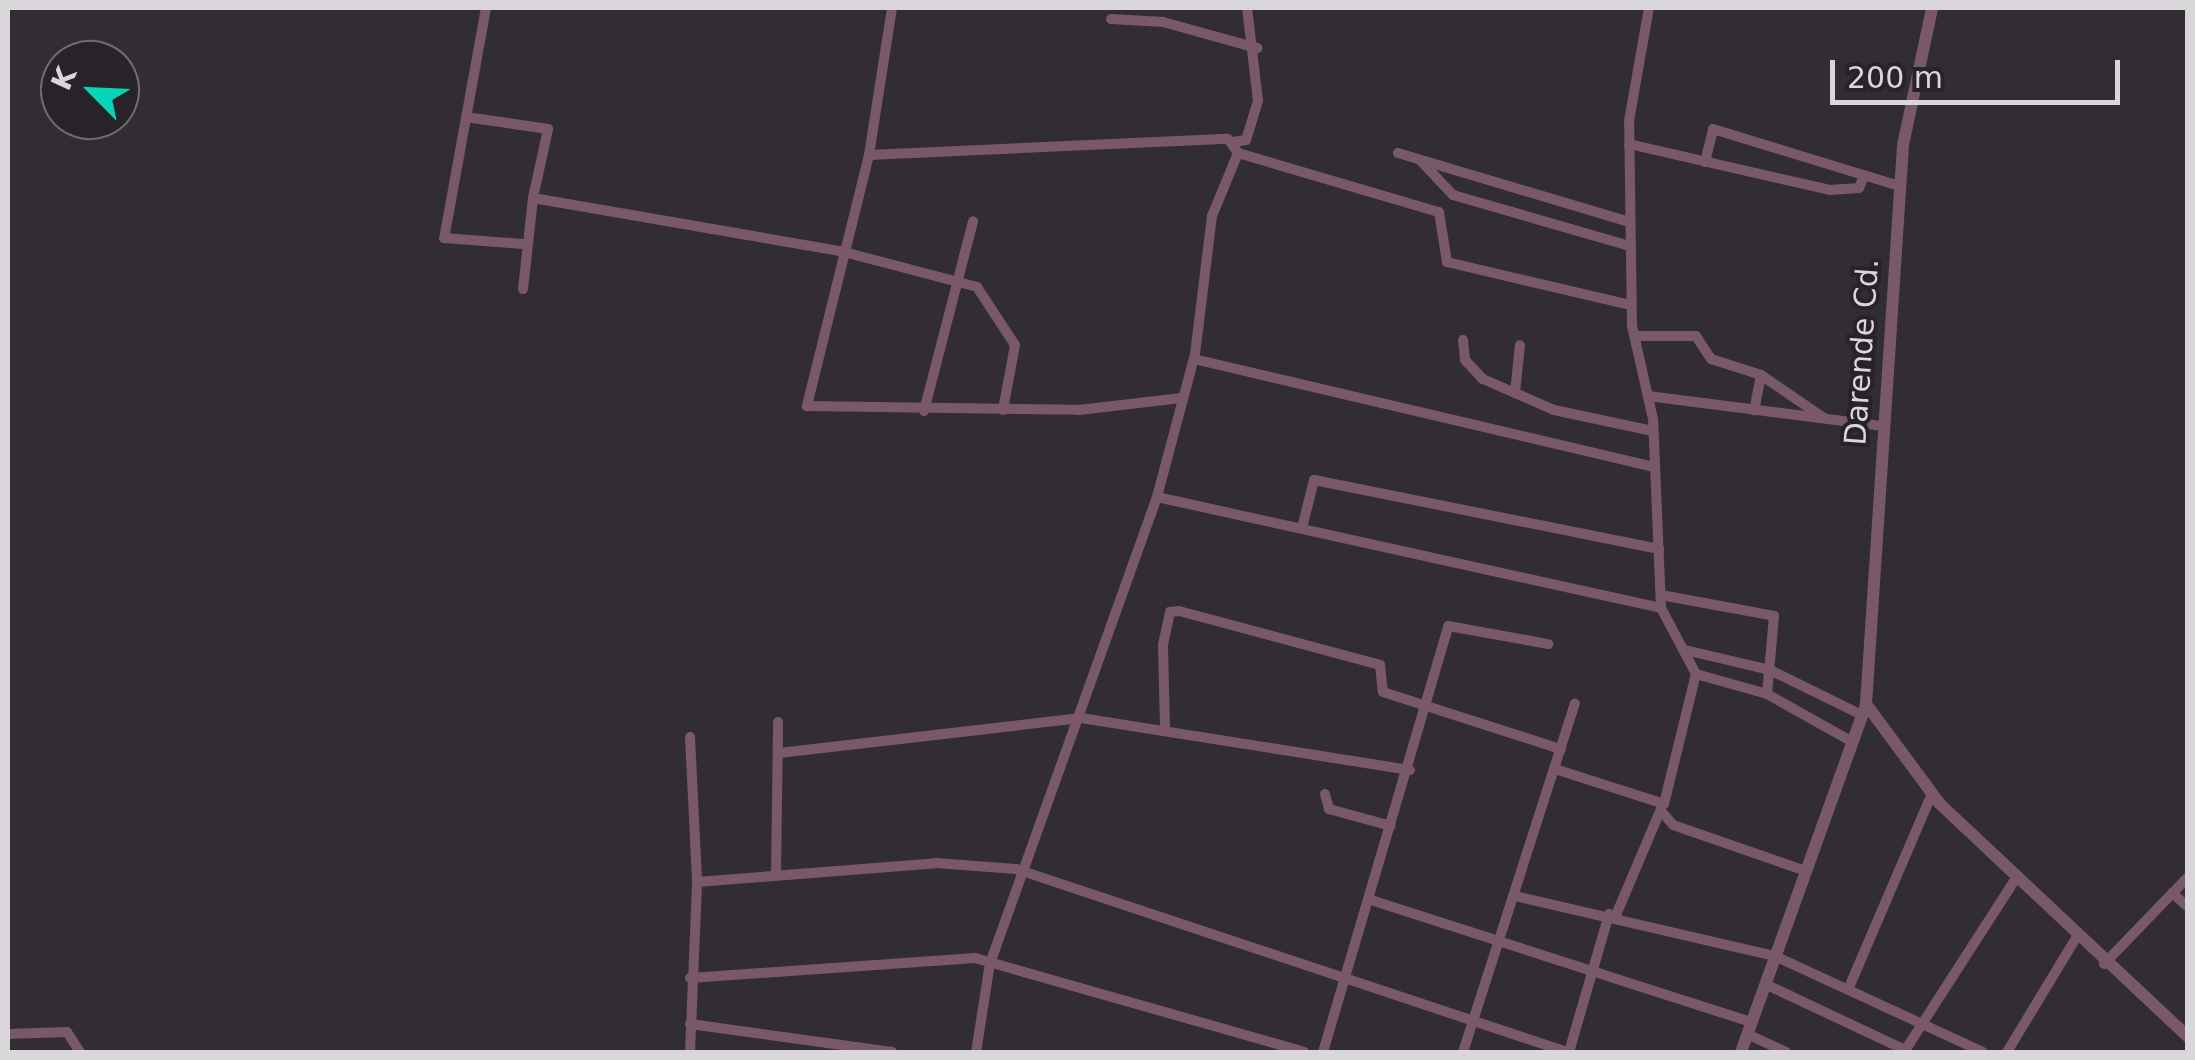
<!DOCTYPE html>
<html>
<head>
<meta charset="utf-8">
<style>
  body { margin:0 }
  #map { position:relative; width:2195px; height:1060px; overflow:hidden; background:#312d33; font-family:"DejaVu Sans",sans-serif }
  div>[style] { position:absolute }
  .minor>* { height:10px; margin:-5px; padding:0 5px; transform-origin:5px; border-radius:5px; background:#79586b }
  .tertiary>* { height:12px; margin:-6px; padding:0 6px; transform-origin:6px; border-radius:6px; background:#79586b }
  span { translate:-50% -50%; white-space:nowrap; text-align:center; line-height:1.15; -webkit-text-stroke:8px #272329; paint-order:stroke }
  .street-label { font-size:30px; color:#dad7db }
  .frame { position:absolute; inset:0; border:10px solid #dad7db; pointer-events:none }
  .north { position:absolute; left:40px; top:40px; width:100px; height:100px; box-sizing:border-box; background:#272329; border:2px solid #6f6b70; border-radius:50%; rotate:294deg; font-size:28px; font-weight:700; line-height:40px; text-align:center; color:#dad7db }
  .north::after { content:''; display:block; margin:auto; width:35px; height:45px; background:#03d5b6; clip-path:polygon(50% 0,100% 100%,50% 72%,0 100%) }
  .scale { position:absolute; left:1830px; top:60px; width:290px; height:45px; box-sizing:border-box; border:5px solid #dad7db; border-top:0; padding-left:12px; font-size:30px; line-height:35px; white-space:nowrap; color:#dad7db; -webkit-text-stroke:8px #272329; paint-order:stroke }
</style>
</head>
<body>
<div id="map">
  <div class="minor">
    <div style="left:486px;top:8px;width:234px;rotate:100.3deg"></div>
    <div style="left:444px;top:238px;width:79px;rotate:4.3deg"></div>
    <div style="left:892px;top:8px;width:149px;rotate:98.9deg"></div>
    <div style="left:869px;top:155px;width:259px;rotate:103.9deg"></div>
    <div style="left:807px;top:406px;width:272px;rotate:0.8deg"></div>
    <div style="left:1079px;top:410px;width:103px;rotate:-6.7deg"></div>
    <div style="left:1111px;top:19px;width:52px;rotate:3.3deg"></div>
    <div style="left:1163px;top:22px;width:98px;rotate:15.5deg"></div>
    <div style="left:466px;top:117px;width:83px;rotate:8.3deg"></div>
    <div style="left:548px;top:129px;width:71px;rotate:102.3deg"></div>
    <div style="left:533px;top:198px;width:312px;rotate:9.8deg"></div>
    <div style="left:840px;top:251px;width:142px;rotate:14.7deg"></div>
    <div style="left:977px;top:287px;width:69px;rotate:56.8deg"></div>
    <div style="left:1015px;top:345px;width:66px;rotate:100.5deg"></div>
    <div style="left:1233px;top:142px;width:13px;rotate:-9deg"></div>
    <div style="left:1246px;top:140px;width:41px;rotate:-72.9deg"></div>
    <div style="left:1258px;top:101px;width:94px;rotate:-96.7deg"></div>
    <div style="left:1629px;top:144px;width:206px;rotate:12.9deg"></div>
    <div style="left:1830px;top:190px;width:29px;rotate:-4deg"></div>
    <div style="left:1859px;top:188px;width:13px;rotate:-67deg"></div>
    <div style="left:1238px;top:153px;width:209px;rotate:16.4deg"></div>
    <div style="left:1439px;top:212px;width:51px;rotate:80.9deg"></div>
    <div style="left:1447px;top:262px;width:189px;rotate:13.2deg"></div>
    <div style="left:1398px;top:153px;width:242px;rotate:16.6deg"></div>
    <div style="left:869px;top:155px;width:359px;rotate:-2.6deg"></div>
    <div style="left:1228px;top:139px;width:17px;rotate:54deg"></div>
    <div style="left:1238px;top:153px;width:68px;rotate:112.4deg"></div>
    <div style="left:1212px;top:216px;width:139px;rotate:97deg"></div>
    <div style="left:1195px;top:354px;width:148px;rotate:104.9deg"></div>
    <div style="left:1157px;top:497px;width:495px;rotate:109.7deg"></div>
    <div style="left:990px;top:963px;width:90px;rotate:98.9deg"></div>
    <div style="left:1420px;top:160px;width:48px;rotate:46.7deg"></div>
    <div style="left:1453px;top:195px;width:184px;rotate:16.1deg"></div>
    <div style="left:1705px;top:162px;width:34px;rotate:-76deg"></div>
    <div style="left:1713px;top:129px;width:195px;rotate:17deg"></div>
    <div style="left:523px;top:289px;width:92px;rotate:-83.7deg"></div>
    <div style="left:1635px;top:336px;width:61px"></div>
    <div style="left:1696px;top:336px;width:27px;rotate:57deg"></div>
    <div style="left:1711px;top:359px;width:52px;rotate:17.7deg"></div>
    <div style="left:1761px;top:375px;width:36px;rotate:101deg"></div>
    <div style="left:1463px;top:340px;width:20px;rotate:84deg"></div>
    <div style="left:1465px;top:360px;width:26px;rotate:47deg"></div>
    <div style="left:1483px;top:379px;width:77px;rotate:23.6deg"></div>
    <div style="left:1554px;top:410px;width:101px;rotate:12deg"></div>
    <div style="left:1194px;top:359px;width:473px;rotate:13.2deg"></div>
    <div style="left:1761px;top:375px;width:76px;rotate:34.3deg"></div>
    <div style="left:1515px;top:393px;width:48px;rotate:-84.1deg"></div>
    <div style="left:1648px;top:396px;width:235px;rotate:7.3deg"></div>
    <div style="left:924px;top:411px;width:196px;rotate:-75.5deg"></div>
    <div style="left:1157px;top:497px;width:516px;rotate:12.42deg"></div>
    <div style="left:1303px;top:524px;width:45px;rotate:-76deg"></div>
    <div style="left:1314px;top:480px;width:352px;rotate:11.3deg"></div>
    <div style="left:1661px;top:595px;width:115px;rotate:10.5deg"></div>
    <div style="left:1774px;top:616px;width:78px;rotate:95.1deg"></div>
    <div style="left:1685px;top:650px;width:87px;rotate:13.2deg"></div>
    <div style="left:1770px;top:670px;width:102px;rotate:26.1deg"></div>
    <div style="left:1696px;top:674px;width:74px;rotate:15.7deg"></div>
    <div style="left:1767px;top:694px;width:98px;rotate:29.2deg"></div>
    <div style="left:1165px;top:727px;width:82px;rotate:-91.4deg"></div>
    <div style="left:1163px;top:645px;width:34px;rotate:-78deg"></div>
    <div style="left:1170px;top:612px;width:9px;rotate:-6deg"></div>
    <div style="left:1179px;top:611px;width:208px;rotate:15deg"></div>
    <div style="left:1380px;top:665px;width:27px;rotate:84deg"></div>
    <div style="left:1383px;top:692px;width:187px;rotate:17.8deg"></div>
    <div style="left:690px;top:737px;width:145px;rotate:87.2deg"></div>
    <div style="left:779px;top:753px;width:304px;rotate:-6.6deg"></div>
    <div style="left:1081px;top:718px;width:333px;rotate:9deg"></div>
    <div style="left:1555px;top:769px;width:114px;rotate:17.8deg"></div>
    <div style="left:1664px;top:804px;width:134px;rotate:-76.2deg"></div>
    <div style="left:1696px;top:674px;width:75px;rotate:-117.9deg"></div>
    <div style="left:1661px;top:608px;width:189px;rotate:-92.4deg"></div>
    <div style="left:1653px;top:419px;width:95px;rotate:-102.7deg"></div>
    <div style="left:1632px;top:326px;width:205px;rotate:-90.8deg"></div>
    <div style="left:1629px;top:121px;width:115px;rotate:-80deg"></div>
    <div style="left:1325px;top:794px;width:16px;rotate:75deg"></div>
    <div style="left:1329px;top:809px;width:64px;rotate:15.3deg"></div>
    <div style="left:1661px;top:811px;width:18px;rotate:49deg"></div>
    <div style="left:1673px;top:825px;width:141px;rotate:19.1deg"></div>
    <div style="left:776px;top:873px;width:151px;rotate:-89.2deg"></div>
    <div style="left:2172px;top:893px;width:21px;rotate:41deg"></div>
    <div style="left:1515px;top:896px;width:267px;rotate:13deg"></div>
    <div style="left:1775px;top:956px;width:229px;rotate:24.8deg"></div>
    <div style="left:1374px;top:901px;width:396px;rotate:17.8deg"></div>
    <div style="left:1616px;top:915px;width:115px;rotate:-67deg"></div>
    <div style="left:2104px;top:964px;width:121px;rotate:-46deg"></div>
    <div style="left:690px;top:978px;width:286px;rotate:-4deg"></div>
    <div style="left:975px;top:958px;width:342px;rotate:15.9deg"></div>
    <div style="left:1765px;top:984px;width:155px;rotate:25.2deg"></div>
    <div style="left:1850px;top:985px;width:208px;rotate:-66.8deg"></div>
    <div style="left:690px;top:1024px;width:204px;rotate:7.9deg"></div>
    <div style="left:8px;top:1034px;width:59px;rotate:-1.9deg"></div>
    <div style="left:67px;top:1032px;width:24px;rotate:57deg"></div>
    <div style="left:1747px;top:1034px;width:43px;rotate:24.8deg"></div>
    <div style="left:690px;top:1052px;width:170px;rotate:-87.6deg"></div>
    <div style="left:697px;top:882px;width:240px;rotate:-4.5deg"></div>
    <div style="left:936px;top:863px;width:80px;rotate:4.3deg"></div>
    <div style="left:1016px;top:869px;width:581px;rotate:18.37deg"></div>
    <div style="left:1323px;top:1052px;width:444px;rotate:-73.6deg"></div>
    <div style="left:1448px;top:626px;width:102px;rotate:10.2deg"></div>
    <div style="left:1463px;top:1052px;width:366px;rotate:-72.2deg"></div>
    <div style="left:1569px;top:1052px;width:144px;rotate:-73.8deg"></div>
    <div style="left:1904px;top:1052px;width:207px;rotate:-57.2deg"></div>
    <div style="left:2007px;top:1052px;width:133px;rotate:-58.8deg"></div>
  </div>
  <div class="tertiary">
    <div style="left:1866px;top:704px;width:124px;rotate:53.5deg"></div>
    <div style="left:1940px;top:804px;width:340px;rotate:43.2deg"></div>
    <div style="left:1741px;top:1052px;width:370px;rotate:-70.2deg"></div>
    <div style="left:1866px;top:704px;width:560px;rotate:-86.21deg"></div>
    <div style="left:1903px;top:145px;width:140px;rotate:-78deg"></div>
  </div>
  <div class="street-label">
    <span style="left:1862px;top:352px;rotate:-86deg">Darende Cd.</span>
  </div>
  <div class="frame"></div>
  <div class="north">K</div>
  <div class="scale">200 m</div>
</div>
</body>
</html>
